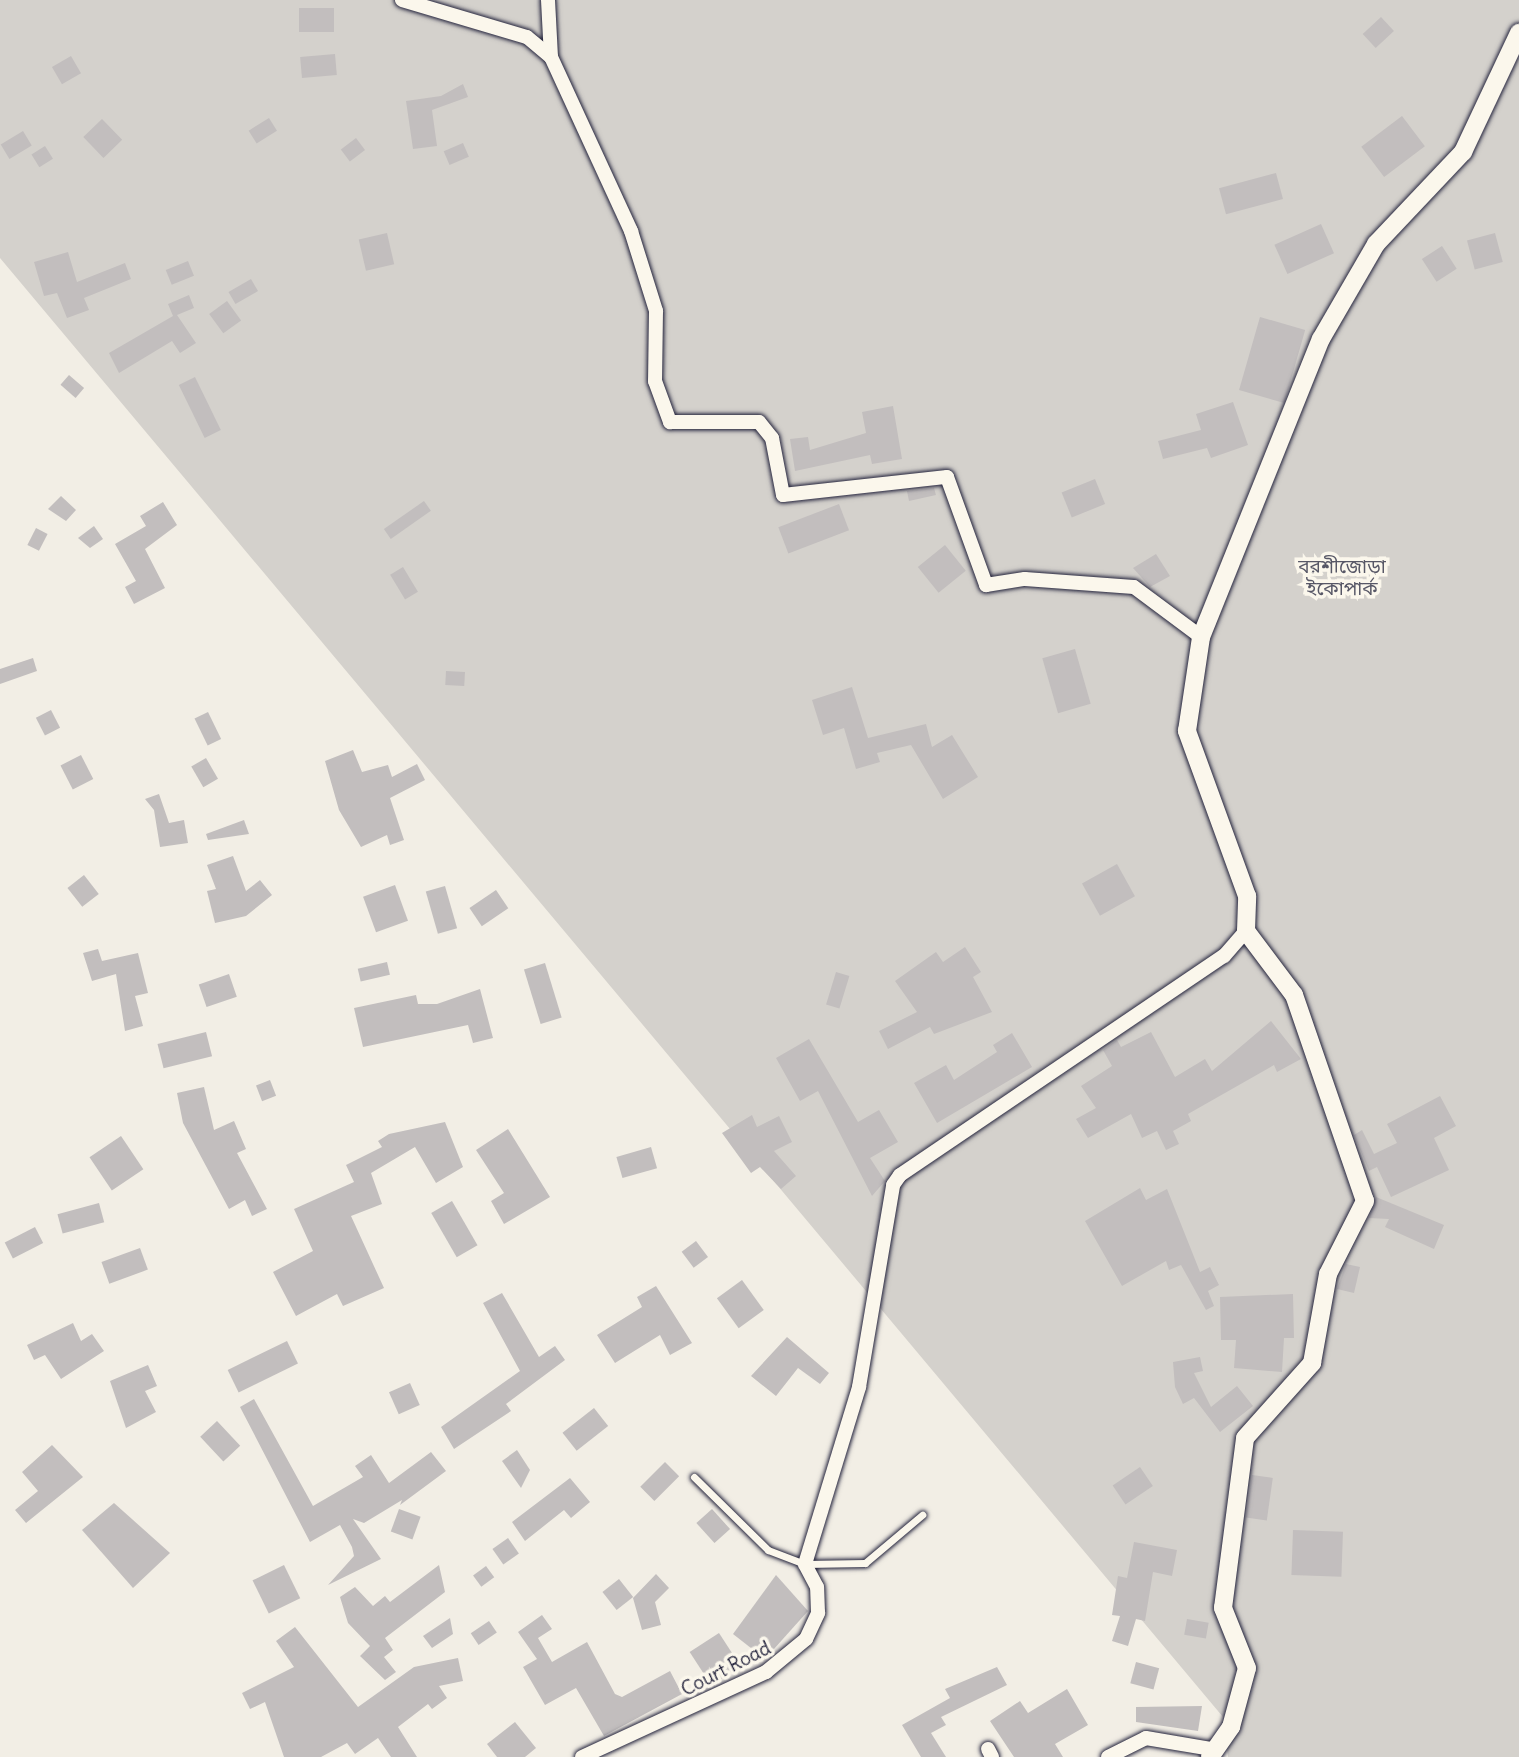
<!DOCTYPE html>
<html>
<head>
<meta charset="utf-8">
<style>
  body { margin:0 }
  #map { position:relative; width:1519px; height:1757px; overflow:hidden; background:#f2eee5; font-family:Delius,"Noto Sans Bengali",sans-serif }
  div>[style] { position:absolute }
  .green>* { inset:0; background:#d4d1cc }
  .building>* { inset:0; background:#c2bebe; transform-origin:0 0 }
  .roads { filter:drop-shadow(0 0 2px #22223b) drop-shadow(0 0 2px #22223b) }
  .service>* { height:7px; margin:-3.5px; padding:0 3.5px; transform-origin:3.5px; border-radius:3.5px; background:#fbf7ec }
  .minor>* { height:14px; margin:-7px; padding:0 7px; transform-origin:7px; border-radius:7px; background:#fbf7ec }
  .tertiary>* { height:18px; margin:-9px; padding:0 9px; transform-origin:9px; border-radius:9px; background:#fbf7ec }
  span { translate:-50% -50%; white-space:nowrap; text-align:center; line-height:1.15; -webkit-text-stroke:7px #fbf7ec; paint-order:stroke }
  .park-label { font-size:19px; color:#575766 }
  .street-label { font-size:19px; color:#22223b }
</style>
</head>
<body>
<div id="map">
  <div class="green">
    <div style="clip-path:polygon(0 0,1519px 0,1519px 1757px,1228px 1757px,1223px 1717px,0 258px)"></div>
  </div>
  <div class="building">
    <div style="left:299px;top:8px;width:35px;height:24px"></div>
    <div style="left:1381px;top:17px;width:19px;height:25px;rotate:47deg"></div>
    <div style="left:335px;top:54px;width:21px;height:35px;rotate:85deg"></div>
    <div style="left:71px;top:56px;width:20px;height:22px;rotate:60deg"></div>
    <div style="clip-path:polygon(463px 84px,468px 97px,432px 110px,437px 146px,413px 149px,406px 101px,441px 96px)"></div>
    <div style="left:1402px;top:116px;width:38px;height:51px;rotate:53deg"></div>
    <div style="left:269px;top:118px;width:15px;height:24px;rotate:58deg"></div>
    <div style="left:102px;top:119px;width:29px;height:26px;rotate:46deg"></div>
    <div style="left:23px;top:131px;width:17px;height:26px;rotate:59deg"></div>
    <div style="left:356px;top:138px;width:15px;height:19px;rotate:53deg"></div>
    <div style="left:463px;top:143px;width:15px;height:21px;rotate:67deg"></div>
    <div style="left:45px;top:146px;width:15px;height:16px;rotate:58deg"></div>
    <div style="left:1276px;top:173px;width:27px;height:59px;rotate:75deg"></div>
    <div style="left:1321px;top:224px;width:32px;height:51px;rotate:66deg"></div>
    <div style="left:387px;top:233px;width:32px;height:29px;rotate:77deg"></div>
    <div style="left:1495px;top:233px;width:30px;height:29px;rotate:75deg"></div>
    <div style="left:1442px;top:246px;width:27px;height:24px;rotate:57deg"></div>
    <div style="clip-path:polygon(68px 252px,77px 282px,125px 263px,131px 279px,84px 298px,89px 310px,67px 318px,57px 293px,44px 296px,34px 262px)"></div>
    <div style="left:188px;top:261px;width:16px;height:24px;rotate:68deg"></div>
    <div style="left:251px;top:279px;width:14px;height:26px;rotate:60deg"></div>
    <div style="clip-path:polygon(189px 295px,194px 308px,177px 315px,196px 343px,180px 353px,172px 341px,119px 373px,109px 353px,173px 316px,168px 304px)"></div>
    <div style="left:227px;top:301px;width:24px;height:22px;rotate:54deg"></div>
    <div style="left:1260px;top:317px;width:47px;height:76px;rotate:16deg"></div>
    <div style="left:69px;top:375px;width:20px;height:13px;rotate:41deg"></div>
    <div style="left:195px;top:377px;width:59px;height:18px;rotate:64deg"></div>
    <div style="clip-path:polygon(1233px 402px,1248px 445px,1211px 458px,1207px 448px,1163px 459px,1158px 441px,1201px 430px,1196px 414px)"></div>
    <div style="clip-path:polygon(893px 406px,902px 459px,872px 464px,870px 455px,795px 471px,790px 439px,808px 437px,810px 450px,866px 433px,862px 412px)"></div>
    <div style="left:1095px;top:479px;width:27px;height:36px;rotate:68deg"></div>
    <div style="clip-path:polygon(934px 488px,936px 495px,909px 501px,907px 491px)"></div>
    <div style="clip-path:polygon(61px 496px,76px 510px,66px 521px,48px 509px)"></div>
    <div style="left:424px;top:501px;width:12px;height:49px;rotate:55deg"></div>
    <div style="clip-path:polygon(163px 502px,177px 525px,145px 549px,165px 588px,134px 604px,125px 587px,136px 581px,115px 544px,146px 526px,140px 516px)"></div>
    <div style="left:839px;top:504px;width:28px;height:65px;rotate:69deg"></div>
    <div style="clip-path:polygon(94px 526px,103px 539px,90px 548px,78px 538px)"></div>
    <div style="left:36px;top:528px;width:13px;height:19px;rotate:27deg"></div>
    <div style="left:945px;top:545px;width:33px;height:35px;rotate:51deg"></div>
    <div style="clip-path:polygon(1156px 554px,1170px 576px,1150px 587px,1133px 568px)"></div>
    <div style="left:403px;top:567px;width:29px;height:15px;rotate:59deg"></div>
    <div style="left:1075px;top:649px;width:57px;height:34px;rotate:74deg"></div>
    <div style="clip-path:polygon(33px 658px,37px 671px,0 684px,0 669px)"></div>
    <div style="left:446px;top:671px;width:19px;height:14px;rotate:3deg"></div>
    <div style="clip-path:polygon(852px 687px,868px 738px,926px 724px,932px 747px,952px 735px,978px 777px,943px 799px,911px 745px,877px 753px,880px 762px,856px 769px,844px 728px,823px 735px,812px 700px)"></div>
    <div style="left:51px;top:710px;width:20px;height:17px;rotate:63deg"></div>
    <div style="left:208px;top:712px;width:30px;height:15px;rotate:64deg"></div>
    <div style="clip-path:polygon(353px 750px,362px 772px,388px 765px,392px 777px,417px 764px,425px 780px,390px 798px,404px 840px,390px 845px,387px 835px,361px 847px,339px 810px,325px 761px)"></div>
    <div style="left:81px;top:755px;width:27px;height:23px;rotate:63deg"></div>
    <div style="left:206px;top:758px;width:24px;height:17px;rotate:60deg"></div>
    <div style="clip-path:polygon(159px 794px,169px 823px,184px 820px,188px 843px,160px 847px,154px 810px,145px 799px)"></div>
    <div style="clip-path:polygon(244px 820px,249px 834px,208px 840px,206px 834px)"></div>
    <div style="clip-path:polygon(233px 856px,246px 891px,260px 880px,272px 895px,246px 916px,215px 923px,207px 891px,216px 889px,207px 865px)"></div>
    <div style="left:1117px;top:864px;width:37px;height:40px;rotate:61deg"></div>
    <div style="left:84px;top:875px;width:24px;height:21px;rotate:52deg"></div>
    <div style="left:395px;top:885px;width:38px;height:34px;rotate:70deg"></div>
    <div style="left:445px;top:886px;width:44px;height:20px;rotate:74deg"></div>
    <div style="left:496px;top:890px;width:22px;height:32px;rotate:56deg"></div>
    <div style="clip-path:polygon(965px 947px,981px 972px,973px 977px,992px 1012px,934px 1034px,930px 1027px,888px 1049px,879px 1031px,917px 1012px,895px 981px,936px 952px,943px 962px)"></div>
    <div style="clip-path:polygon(98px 949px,102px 961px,138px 953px,148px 993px,135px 996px,143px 1026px,125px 1031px,116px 974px,92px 981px,83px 953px)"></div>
    <div style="left:387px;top:962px;width:13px;height:30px;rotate:77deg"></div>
    <div style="left:545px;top:963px;width:57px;height:22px;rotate:73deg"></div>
    <div style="left:836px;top:972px;width:14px;height:34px;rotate:17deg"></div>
    <div style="left:229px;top:974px;width:24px;height:32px;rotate:71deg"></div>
    <div style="clip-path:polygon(480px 989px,493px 1038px,473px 1043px,468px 1025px,363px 1047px,354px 1008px,416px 995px,418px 1004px,437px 1004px)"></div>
    <div style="clip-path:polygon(1271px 1021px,1301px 1059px,1277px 1072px,1274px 1065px,1188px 1114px,1191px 1121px,1173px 1131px,1179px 1144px,1166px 1150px,1157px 1131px,1142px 1138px,1131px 1114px,1088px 1138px,1076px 1119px,1096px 1108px,1081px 1086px,1112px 1066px,1103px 1050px,1117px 1040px,1121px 1047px,1151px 1032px,1175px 1077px,1205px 1059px,1212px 1071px)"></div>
    <div style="left:206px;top:1032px;width:25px;height:50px;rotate:76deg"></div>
    <div style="clip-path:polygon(1012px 1033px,1032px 1067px,937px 1123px,914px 1083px,946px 1065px,954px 1080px,997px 1052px,993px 1045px)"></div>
    <div style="clip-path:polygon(809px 1039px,858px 1122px,879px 1110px,898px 1142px,870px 1158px,885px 1181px,872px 1196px,818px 1091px,800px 1101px,776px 1058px)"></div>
    <div style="left:270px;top:1080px;width:17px;height:15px;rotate:69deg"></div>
    <div style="clip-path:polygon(204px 1087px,214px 1130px,234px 1121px,246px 1149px,237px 1153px,267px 1209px,252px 1216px,245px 1200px,229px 1209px,183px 1123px,177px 1093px)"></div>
    <div style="clip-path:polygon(1440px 1096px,1456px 1126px,1434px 1138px,1449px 1170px,1391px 1197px,1377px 1167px,1369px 1171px,1354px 1135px,1362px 1130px,1374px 1154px,1397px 1143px,1387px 1124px)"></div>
    <div style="clip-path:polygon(752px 1115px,757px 1127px,779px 1116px,792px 1142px,774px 1151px,796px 1176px,781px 1189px,760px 1167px,751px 1173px,722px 1133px)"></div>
    <div style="clip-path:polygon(445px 1122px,463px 1167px,436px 1183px,415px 1147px,371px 1173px,382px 1204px,351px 1216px,384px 1288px,343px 1306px,337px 1294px,296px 1316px,273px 1272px,313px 1251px,294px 1209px,354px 1182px,346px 1165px,382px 1147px,378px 1141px,389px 1134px)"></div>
    <div style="clip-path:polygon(508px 1129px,550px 1197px,504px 1224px,491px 1201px,504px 1193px,476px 1150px)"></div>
    <div style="left:121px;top:1136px;width:40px;height:38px;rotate:56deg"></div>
    <div style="left:651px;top:1147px;width:22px;height:36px;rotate:74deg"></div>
    <div style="clip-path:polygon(1140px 1188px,1146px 1200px,1167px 1189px,1200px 1272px,1210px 1267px,1219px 1285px,1208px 1291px,1214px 1306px,1206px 1310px,1181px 1265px,1169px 1270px,1166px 1261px,1122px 1286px,1085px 1221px)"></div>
    <div style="clip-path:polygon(1376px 1197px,1444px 1225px,1434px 1249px,1385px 1227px,1389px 1219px,1369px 1218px)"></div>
    <div style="left:452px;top:1201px;width:51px;height:24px;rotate:60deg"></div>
    <div style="left:99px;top:1203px;width:20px;height:43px;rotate:75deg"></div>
    <div style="left:35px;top:1227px;width:18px;height:34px;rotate:63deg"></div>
    <div style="left:696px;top:1241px;width:20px;height:18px;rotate:53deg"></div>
    <div style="left:140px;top:1248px;width:23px;height:41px;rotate:70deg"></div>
    <div style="clip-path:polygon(1346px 1264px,1360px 1267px,1354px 1293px,1337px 1289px)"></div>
    <div style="left:742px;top:1280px;width:37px;height:31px;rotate:54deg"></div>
    <div style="clip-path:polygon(656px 1286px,692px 1343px,670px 1355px,660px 1335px,615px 1363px,597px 1335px,642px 1307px,637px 1297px)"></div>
    <div style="clip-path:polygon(502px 1293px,539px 1357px,555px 1346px,565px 1360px,506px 1404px,511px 1411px,454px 1449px,441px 1427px,520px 1371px,483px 1303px)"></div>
    <div style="clip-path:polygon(1293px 1294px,1294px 1338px,1284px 1338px,1282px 1372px,1234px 1368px,1236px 1340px,1221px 1340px,1220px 1297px)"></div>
    <div style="clip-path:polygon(73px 1323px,81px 1341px,92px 1334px,104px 1351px,61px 1379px,45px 1355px,34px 1360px,27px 1345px)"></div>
    <div style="clip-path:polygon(787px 1337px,829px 1373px,820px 1384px,798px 1368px,776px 1396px,751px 1376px)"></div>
    <div style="left:287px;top:1341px;width:25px;height:66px;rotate:64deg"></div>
    <div style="clip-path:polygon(1200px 1357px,1203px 1371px,1194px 1373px,1211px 1407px,1237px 1386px,1253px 1406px,1220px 1432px,1194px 1398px,1183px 1404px,1175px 1387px,1173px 1362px)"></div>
    <div style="clip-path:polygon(148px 1365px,157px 1386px,145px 1391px,156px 1412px,126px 1428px,110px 1381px)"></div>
    <div style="left:410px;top:1383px;width:24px;height:23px;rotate:66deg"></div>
    <div style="clip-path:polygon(254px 1399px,313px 1506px,363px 1477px,355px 1466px,371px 1455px,389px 1483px,431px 1452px,446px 1471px,400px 1505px,402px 1500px,364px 1523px,353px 1519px,381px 1559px,328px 1585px,354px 1556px,352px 1547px,340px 1525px,310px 1542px,240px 1407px)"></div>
    <div style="left:594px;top:1408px;width:23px;height:40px;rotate:52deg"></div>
    <div style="left:217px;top:1421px;width:34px;height:23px;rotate:47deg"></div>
    <div style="clip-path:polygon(52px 1445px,83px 1477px,26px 1523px,15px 1510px,38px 1491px,22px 1472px)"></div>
    <div style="clip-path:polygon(517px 1450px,530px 1470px,521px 1488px,502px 1461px)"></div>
    <div style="left:665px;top:1462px;width:20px;height:35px;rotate:45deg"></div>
    <div style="left:1140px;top:1467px;width:23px;height:33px;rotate:56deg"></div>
    <div style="left:1252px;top:1475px;width:21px;height:43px;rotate:8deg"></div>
    <div style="clip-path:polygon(570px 1478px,590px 1502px,571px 1518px,564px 1510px,525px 1541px,512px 1522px)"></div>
    <div style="clip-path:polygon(114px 1503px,170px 1553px,133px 1588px,82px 1530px)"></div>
    <div style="left:399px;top:1509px;width:23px;height:24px;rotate:20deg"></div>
    <div style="left:712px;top:1509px;width:27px;height:21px;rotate:48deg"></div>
    <div style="left:1293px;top:1530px;width:50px;height:45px;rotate:2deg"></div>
    <div style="left:508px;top:1538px;width:19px;height:19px;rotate:55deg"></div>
    <div style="clip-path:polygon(1134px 1542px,1177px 1550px,1172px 1576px,1153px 1572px,1145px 1621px,1136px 1619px,1128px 1646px,1112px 1641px,1120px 1616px,1112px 1615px,1118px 1576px,1127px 1578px)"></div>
    <div style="left:284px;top:1565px;width:37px;height:35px;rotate:64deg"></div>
    <div style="clip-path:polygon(439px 1565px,445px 1592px,385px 1638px,393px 1650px,384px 1657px,396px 1672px,385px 1680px,360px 1656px,370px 1646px,348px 1623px,340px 1597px,355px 1587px,373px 1606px,385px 1596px,390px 1602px)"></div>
    <div style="left:486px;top:1566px;width:14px;height:16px;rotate:54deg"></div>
    <div style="clip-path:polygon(656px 1574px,669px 1588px,655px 1602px,661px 1625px,642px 1630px,633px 1598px)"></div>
    <div style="clip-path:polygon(776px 1575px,808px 1611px,765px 1659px,733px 1634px)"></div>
    <div style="left:619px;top:1579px;width:23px;height:21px;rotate:52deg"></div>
    <div style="clip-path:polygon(542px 1615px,552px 1629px,538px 1638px,552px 1662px,587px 1642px,615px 1694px,622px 1697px,670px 1671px,682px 1694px,604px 1736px,576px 1688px,545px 1705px,523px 1667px,537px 1659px,518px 1632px)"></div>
    <div style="clip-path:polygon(450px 1618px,453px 1634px,432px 1648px,423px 1636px)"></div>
    <div style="left:1187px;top:1619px;width:22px;height:16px;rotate:10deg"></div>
    <div style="left:489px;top:1621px;width:14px;height:22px;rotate:56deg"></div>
    <div style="clip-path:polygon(295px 1627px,358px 1707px,414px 1667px,458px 1658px,463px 1681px,439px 1686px,447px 1698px,432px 1709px,428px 1704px,398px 1727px,417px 1757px,391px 1757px,378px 1738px,355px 1754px,347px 1743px,321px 1757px,284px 1757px,265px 1702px,250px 1709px,242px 1693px,294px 1667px,276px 1641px)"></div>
    <div style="left:719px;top:1633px;width:40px;height:35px;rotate:57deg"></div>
    <div style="left:1136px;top:1662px;width:24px;height:22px;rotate:15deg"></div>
    <div style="clip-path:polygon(997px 1667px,1007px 1685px,941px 1717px,946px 1725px,931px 1733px,946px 1757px,921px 1757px,902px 1725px,950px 1698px,945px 1689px)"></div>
    <div style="clip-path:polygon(1067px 1689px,1088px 1725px,1055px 1744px,1063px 1757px,1014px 1757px,990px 1721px,1020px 1701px,1028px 1713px)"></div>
    <div style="clip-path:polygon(1202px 1706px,1198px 1731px,1136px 1722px,1136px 1707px)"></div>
    <div style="clip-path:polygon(515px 1722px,536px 1748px,525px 1757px,497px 1757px,487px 1744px)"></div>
  </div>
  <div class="roads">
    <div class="service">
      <div style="left:694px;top:1477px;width:104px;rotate:44.6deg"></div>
      <div style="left:768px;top:1550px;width:40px;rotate:21deg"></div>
      <div style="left:805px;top:1564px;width:60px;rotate:-1deg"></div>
      <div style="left:865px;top:1563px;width:75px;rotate:-40.1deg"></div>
    </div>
    <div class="minor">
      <div style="left:402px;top:0;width:130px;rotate:16.5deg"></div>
      <div style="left:527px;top:37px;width:31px;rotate:40deg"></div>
      <div style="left:548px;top:0;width:57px;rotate:87deg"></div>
      <div style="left:551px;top:57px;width:192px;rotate:65.3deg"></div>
      <div style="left:631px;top:231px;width:84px;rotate:72.6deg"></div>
      <div style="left:656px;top:311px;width:70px;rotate:90.8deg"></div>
      <div style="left:655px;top:381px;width:44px;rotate:69.9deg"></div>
      <div style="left:670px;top:422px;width:89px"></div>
      <div style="left:759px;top:422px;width:21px;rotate:51deg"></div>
      <div style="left:772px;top:438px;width:58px;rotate:79.1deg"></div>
      <div style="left:783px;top:495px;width:165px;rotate:-6.3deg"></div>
      <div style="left:947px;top:477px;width:115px;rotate:70.1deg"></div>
      <div style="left:986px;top:585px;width:39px;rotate:-9deg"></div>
      <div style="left:1025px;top:579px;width:109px;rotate:4.2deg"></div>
      <div style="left:1134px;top:587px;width:84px;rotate:36.7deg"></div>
      <div style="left:988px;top:1749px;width:9px;rotate:63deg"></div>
      <div style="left:582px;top:1757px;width:203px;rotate:-24.8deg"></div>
      <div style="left:766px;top:1672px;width:52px;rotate:-39.5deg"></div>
      <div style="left:806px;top:1639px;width:29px;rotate:-65deg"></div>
      <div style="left:818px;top:1613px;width:26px;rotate:-92deg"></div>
      <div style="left:817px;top:1587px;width:26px;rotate:-118deg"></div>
      <div style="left:805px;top:1564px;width:185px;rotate:-73deg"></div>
      <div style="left:859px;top:1387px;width:205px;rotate:-80.4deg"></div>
      <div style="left:893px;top:1185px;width:12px;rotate:-55deg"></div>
      <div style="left:900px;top:1175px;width:391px;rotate:-34.1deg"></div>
      <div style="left:1224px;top:956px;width:33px;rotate:-49deg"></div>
      <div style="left:1108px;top:1757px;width:42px;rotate:-26.6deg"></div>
      <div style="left:1146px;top:1738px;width:67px;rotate:9.5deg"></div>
    </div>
    <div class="tertiary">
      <div style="left:1210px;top:1757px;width:37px;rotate:-55deg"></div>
      <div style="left:1231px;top:1727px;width:61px;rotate:-74.8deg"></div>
      <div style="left:1247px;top:1668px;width:65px;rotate:-111.8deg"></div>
      <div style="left:1223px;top:1608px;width:171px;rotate:-82.6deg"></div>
      <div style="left:1245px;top:1438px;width:101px;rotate:-48.2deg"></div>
      <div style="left:1312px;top:1363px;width:90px;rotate:-79.8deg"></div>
      <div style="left:1328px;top:1274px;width:82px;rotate:-63.1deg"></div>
      <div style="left:1365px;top:1201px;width:218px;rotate:-109deg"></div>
      <div style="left:1294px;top:995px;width:80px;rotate:-126.9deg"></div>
      <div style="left:1246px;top:931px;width:35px;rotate:-88deg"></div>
      <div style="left:1247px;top:896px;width:176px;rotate:-110deg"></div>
      <div style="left:1187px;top:731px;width:95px;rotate:-81.5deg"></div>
      <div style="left:1201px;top:637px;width:321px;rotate:-68.1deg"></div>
      <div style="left:1321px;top:339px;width:110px;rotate:-59.9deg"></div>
      <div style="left:1376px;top:244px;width:127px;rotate:-46.6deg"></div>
      <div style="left:1463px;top:152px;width:132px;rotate:-64.8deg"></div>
    </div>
  </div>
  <div class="park-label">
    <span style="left:1342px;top:578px">বরশীজোড়া<br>ইকোপার্ক</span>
  </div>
  <div class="street-label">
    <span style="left:726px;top:1669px;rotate:-27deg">Court Road</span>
  </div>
</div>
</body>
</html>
